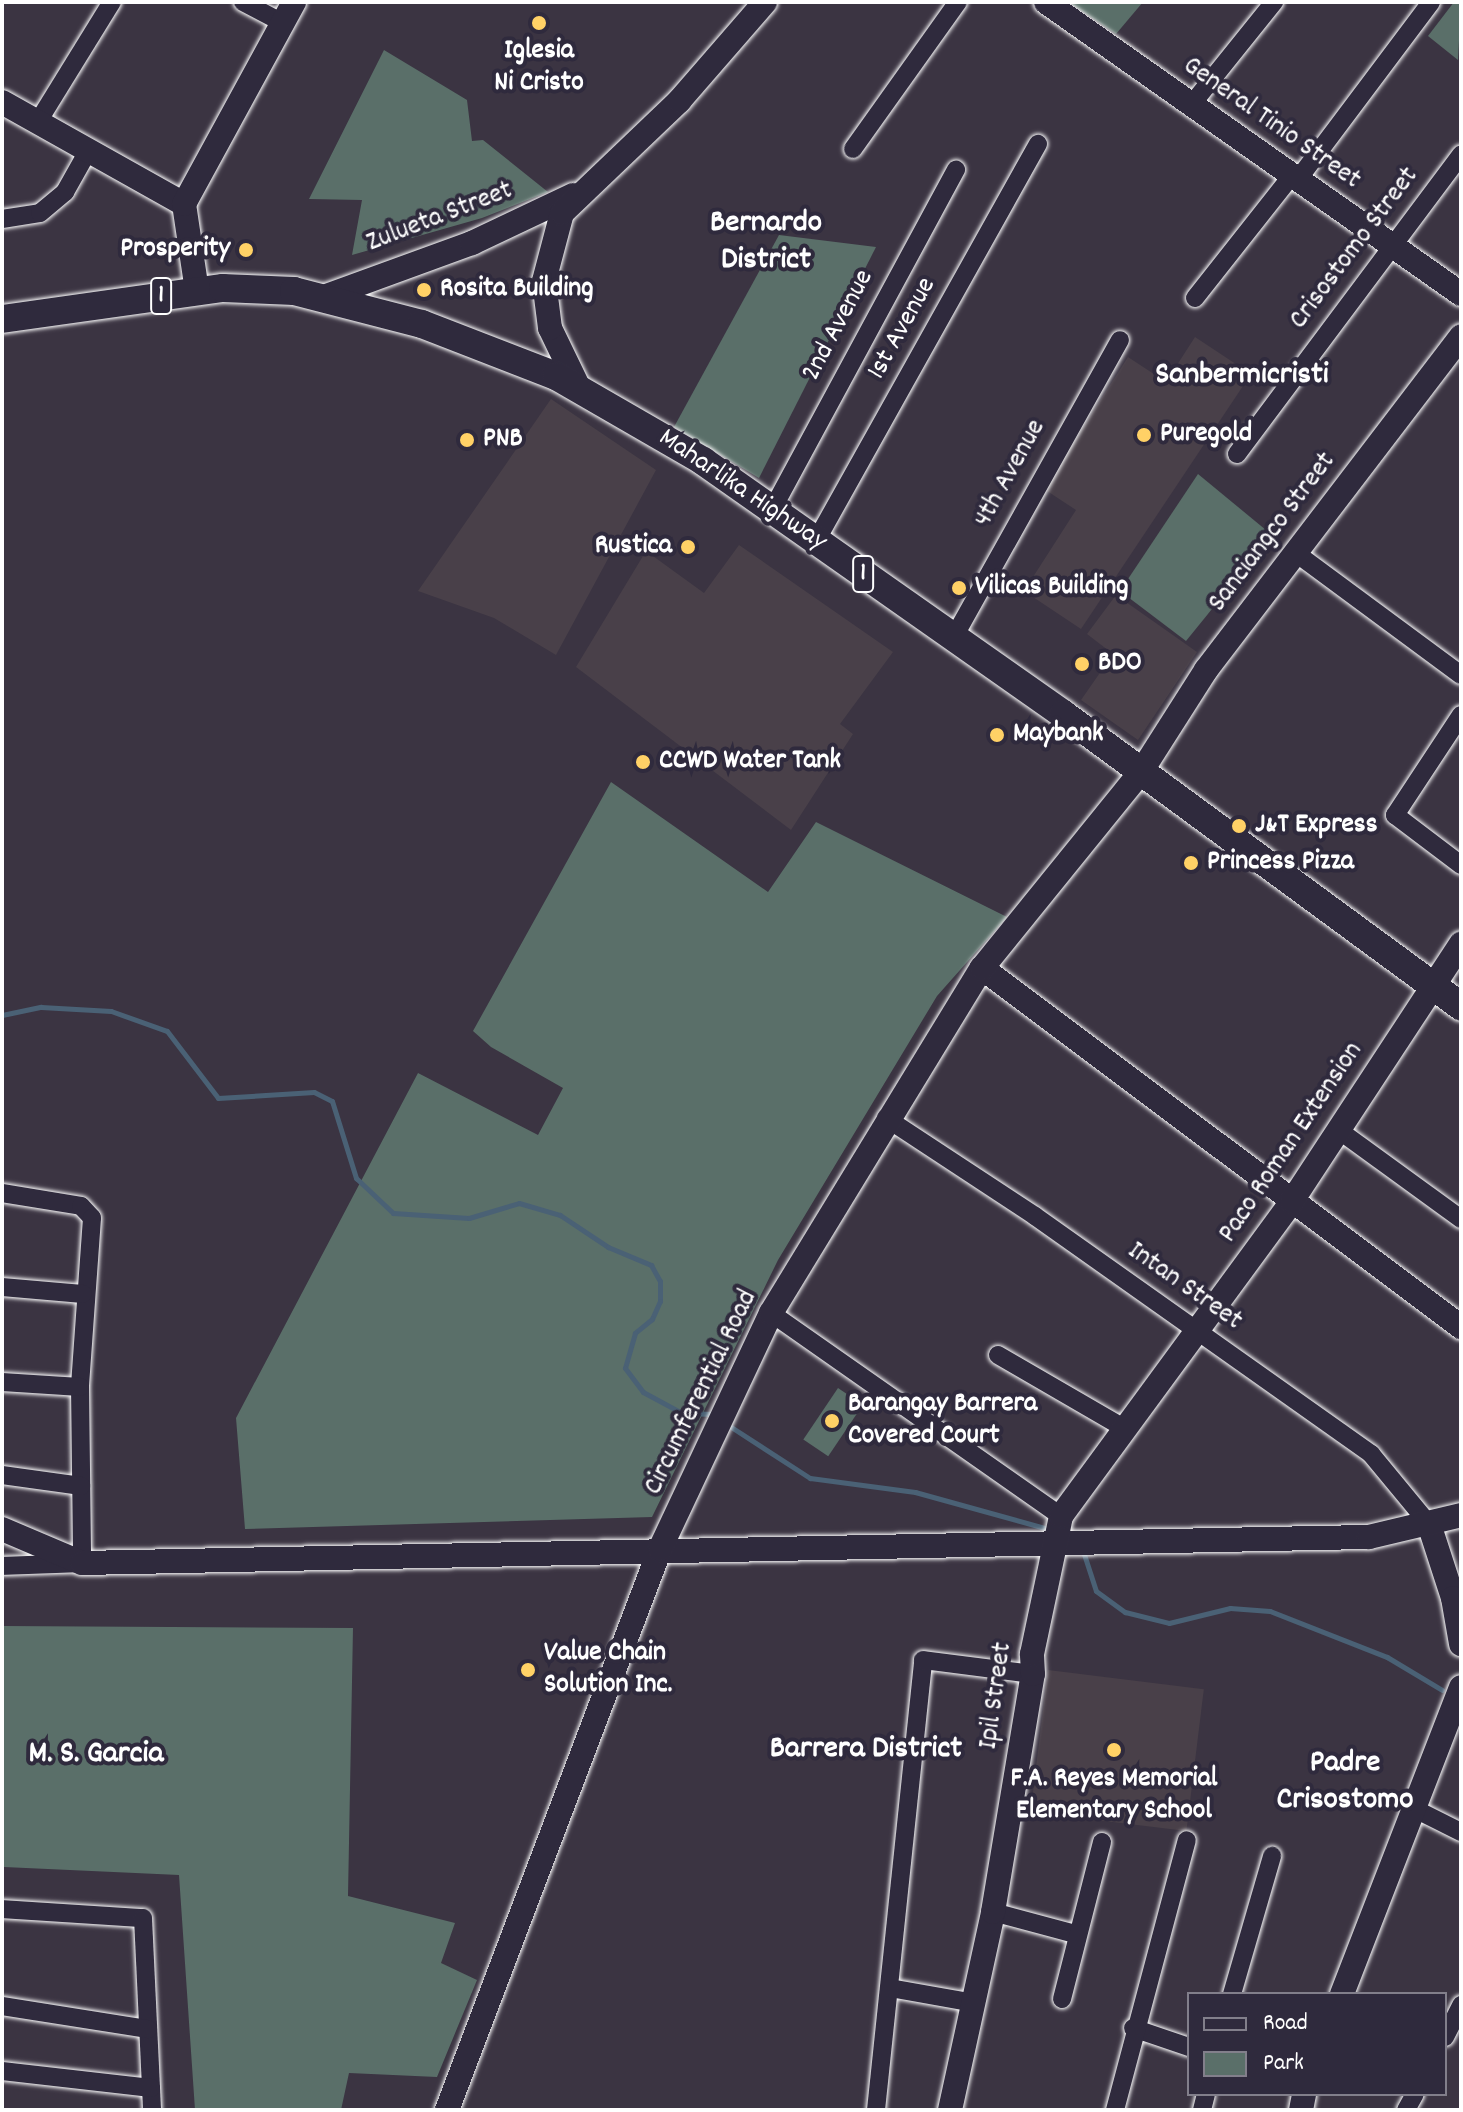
<!DOCTYPE html>
<html>
<head>
<meta charset="utf-8">
<style>
  body { margin:0 }
  #map { position:relative; width:1463px; height:2112px; overflow:hidden; background:#3b3442; font-family:Dekko,sans-serif }
  div>[style] { position:absolute }
  .built>* { inset:0; background:#494049; transform-origin:0 0 }
  .green>* { inset:0; background:#5a6f69; transform-origin:0 0 }
  .stream>* { height:5px; margin:-2.5px; padding:0 2.5px; transform-origin:2.5px; border-radius:2.5px; background:#4a6175 }
  .roads { filter:drop-shadow(0 0 2px #fff) drop-shadow(0 0 2px #fff) }
  .street>* { height:18px; margin:-9px; padding:0 9px; transform-origin:9px; border-radius:9px; background:#2f2a3d }
  .secondary>* { height:24px; margin:-12px; padding:0 12px; transform-origin:12px; border-radius:12px; background:#2f2a3d }
  .primary>* { height:28px; margin:-14px; padding:0 14px; transform-origin:14px; border-radius:14px; background:#2f2a3d }
  .dots>* { width:22px; height:22px; translate:-50% -50%; box-sizing:border-box; border:4px solid #2f2a3d; border-radius:50% }
  span { translate:-50% -50%; white-space:nowrap; text-align:center; line-height:1.15; -webkit-text-stroke:8px #2f2a3d; paint-order:stroke }
  .shield-label span { padding:2px 6px; background:#2f2a3d; border:2px solid; border-radius:6px; -webkit-text-stroke-width:0 }
  .shield-label { font-size:26px; color:#fff; font-weight:700 }
  .poi-label { font-size:28px; color:#fff; font-weight:700 }
  .right { translate:-100% -50%; text-align:right }
  .left { translate:0 -50%; text-align:left }
  .street-label { font-size:28px; color:#fff }
  .quarter-label { font-size:32px; color:#fff; font-weight:700 }
  .frame { position:absolute; inset:0; border:4px solid #fff; pointer-events:none }
  .legend { position:absolute; left:1187px; top:1992px; width:260px; height:104px; box-sizing:border-box; background:#2f2a3d; border:2px solid #827f8b; margin:0; padding:10px 14px; list-style:none; font-size:24px; color:#fff }
  .legend li { display:flex; align-items:center; gap:16px; height:40px }
  .legend b { width:40px; border:2px solid #827f8b }
</style>
</head>
<body>
<div id="map">
  <div class="built">
    <div style="clip-path:polygon(1195px 337px,1251px 374px,1081px 629px,1024px 591px,1076px 510px,1044px 489px,1128px 357px,1166px 382px)"></div>
    <div style="clip-path:polygon(551px 399px,656px 470px,556px 655px,494px 618px,418px 591px)"></div>
    <div style="clip-path:polygon(739px 545px,893px 652px,840px 724px,853px 734px,791px 830px,576px 667px,646px 551px,704px 593px)"></div>
    <div style="clip-path:polygon(1116px 595px,1197px 652px,1138px 740px,1081px 700px,1113px 654px,1087px 634px)"></div>
    <div style="left:1048px;top:1670px;width:157px;height:143px;rotate:7deg"></div>
  </div>
  <div class="green">
    <div style="clip-path:polygon(1068px 2px,1143px 2px,1116px 34px)"></div>
    <div style="clip-path:polygon(1454px 2px,1461px 2px,1458px 60px,1428px 36px)"></div>
    <div style="clip-path:polygon(384px 50px,467px 100px,472px 141px,483px 140px,548px 192px,482px 218px,352px 255px,362px 200px,309px 199px)"></div>
    <div style="clip-path:polygon(779px 235px,876px 247px,759px 478px,674px 427px)"></div>
    <div style="clip-path:polygon(1198px 474px,1272px 535px,1186px 641px,1120px 591px)"></div>
    <div style="clip-path:polygon(611px 782px,768px 892px,816px 822px,1007px 917px,937px 996px,778px 1260px,652px 1517px,245px 1529px,236px 1418px,418px 1073px,538px 1135px,563px 1088px,491px 1047px,473px 1031px)"></div>
    <div style="left:838px;top:1388px;width:30px;height:62px;rotate:34deg"></div>
    <div style="clip-path:polygon(2px 1626px,353px 1628px,348px 1896px,455px 1923px,441px 1963px,477px 1980px,437px 2077px,349px 2073px,341px 2110px,195px 2110px,179px 1875px,4px 1867px)"></div>
  </div>
  <div class="stream">
    <div style="left:2px;top:1015px;width:40px;rotate:-12deg"></div>
    <div style="left:41px;top:1007px;width:70px;rotate:3.3deg"></div>
    <div style="left:111px;top:1011px;width:59px;rotate:19.7deg"></div>
    <div style="left:167px;top:1031px;width:84px;rotate:52.7deg"></div>
    <div style="left:218px;top:1098px;width:96px;rotate:-3.6deg"></div>
    <div style="left:314px;top:1092px;width:20px;rotate:27deg"></div>
    <div style="left:332px;top:1101px;width:81px;rotate:72.7deg"></div>
    <div style="left:356px;top:1178px;width:51px;rotate:43.4deg"></div>
    <div style="left:393px;top:1213px;width:76px;rotate:3.8deg"></div>
    <div style="left:469px;top:1218px;width:52px;rotate:-16.7deg"></div>
    <div style="left:519px;top:1203px;width:43px;rotate:16.3deg"></div>
    <div style="left:560px;top:1215px;width:58px;rotate:33.7deg"></div>
    <div style="left:608px;top:1247px;width:47px;rotate:22.7deg"></div>
    <div style="left:651px;top:1265px;width:18px;rotate:61deg"></div>
    <div style="left:660px;top:1281px;width:20px;rotate:90deg"></div>
    <div style="left:660px;top:1301px;width:20px;rotate:114deg"></div>
    <div style="left:652px;top:1319px;width:22px;rotate:141deg"></div>
    <div style="left:635px;top:1333px;width:36px;rotate:106deg"></div>
    <div style="left:625px;top:1368px;width:30px;rotate:53deg"></div>
    <div style="left:643px;top:1392px;width:44px;rotate:28.3deg"></div>
    <div style="left:682px;top:1413px;width:32px;rotate:2deg"></div>
    <div style="left:728px;top:1425px;width:98px;rotate:32.9deg"></div>
    <div style="left:810px;top:1478px;width:106px;rotate:7.6deg"></div>
    <div style="left:915px;top:1492px;width:135px;rotate:15.5deg"></div>
    <div style="left:1082px;top:1548px;width:45px;rotate:72deg"></div>
    <div style="left:1096px;top:1591px;width:36px;rotate:36deg"></div>
    <div style="left:1125px;top:1612px;width:45px;rotate:14deg"></div>
    <div style="left:1169px;top:1623px;width:63px;rotate:-13.8deg"></div>
    <div style="left:1230px;top:1608px;width:40px;rotate:4.3deg"></div>
    <div style="left:1270px;top:1611px;width:126px;rotate:21.5deg"></div>
    <div style="left:1387px;top:1657px;width:64px;rotate:31deg"></div>
  </div>
  <div class="roads">
    <div class="street">
      <div style="left:243px;top:2px;width:45px;rotate:27.7deg"></div>
      <div style="left:1192px;top:104px;width:131px;rotate:-51.2deg"></div>
      <div style="left:39px;top:120px;width:139px;rotate:-58.3deg"></div>
      <div style="left:853px;top:149px;width:181px;rotate:-54.5deg"></div>
      <div style="left:1299px;top:178px;width:220px;rotate:-53.1deg"></div>
      <div style="left:2px;top:219px;width:38px;rotate:-9deg"></div>
      <div style="left:40px;top:213px;width:33px;rotate:-40deg"></div>
      <div style="left:65px;top:192px;width:47px;rotate:-60.7deg"></div>
      <div style="left:1195px;top:298px;width:158px;rotate:-51.7deg"></div>
      <div style="left:1237px;top:454px;width:374px;rotate:-53.2deg"></div>
      <div style="left:772px;top:510px;width:387px;rotate:-61.6deg"></div>
      <div style="left:816px;top:541px;width:455px;rotate:-60.8deg"></div>
      <div style="left:1296px;top:553px;width:205px;rotate:36.5deg"></div>
      <div style="left:954px;top:637px;width:340px;rotate:-60.8deg"></div>
      <div style="left:1461px;top:715px;width:120px;rotate:123.4deg"></div>
      <div style="left:1395px;top:815px;width:83px;rotate:37.1deg"></div>
      <div style="left:886px;top:1118px;width:178px;rotate:33.3deg"></div>
      <div style="left:1035px;top:1216px;width:412px;rotate:35.3deg"></div>
      <div style="left:1371px;top:1454px;width:91px;rotate:50.4deg"></div>
      <div style="left:1340px;top:1131px;width:150px;rotate:36deg"></div>
      <div style="left:2px;top:1193px;width:80px;rotate:9.3deg"></div>
      <div style="left:81px;top:1206px;width:16px;rotate:47deg"></div>
      <div style="left:92px;top:1218px;width:169px;rotate:94.1deg"></div>
      <div style="left:80px;top:1387px;width:176px;rotate:89.3deg"></div>
      <div style="left:82px;top:1563px;width:80px;rotate:177.9deg"></div>
      <div style="left:2px;top:1287px;width:81px;rotate:4.9deg"></div>
      <div style="left:771px;top:1313px;width:354px;rotate:35deg"></div>
      <div style="left:998px;top:1355px;width:146px;rotate:30.1deg"></div>
      <div style="left:2px;top:1382px;width:78px;rotate:3.7deg"></div>
      <div style="left:2px;top:1475px;width:80px;rotate:7.9deg"></div>
      <div style="left:1413px;top:1808px;width:54px;rotate:26.6deg"></div>
      <div style="left:2px;top:1909px;width:141px;rotate:3.7deg"></div>
      <div style="left:143px;top:1918px;width:192px;rotate:87.3deg"></div>
      <div style="left:993px;top:1912px;width:85px;rotate:15deg"></div>
      <div style="left:890px;top:1988px;width:85px;rotate:10.1deg"></div>
      <div style="left:1232px;top:1994px;width:144px;rotate:-73.8deg"></div>
      <div style="left:1062px;top:1999px;width:162px;rotate:-75.7deg"></div>
      <div style="left:2px;top:2006px;width:148px;rotate:9deg"></div>
      <div style="left:1133px;top:2028px;width:59px;rotate:18.7deg"></div>
      <div style="left:1445px;top:2037px;width:36px;rotate:-63deg"></div>
      <div style="left:2px;top:2071px;width:150px;rotate:6.5deg"></div>
      <div style="left:876px;top:2110px;width:452px;rotate:-84deg"></div>
      <div style="left:923px;top:1660px;width:111px;rotate:7.3deg"></div>
      <div style="left:1115px;top:2110px;width:279px;rotate:-75.1deg"></div>
      <div style="left:1202px;top:2110px;width:16px;rotate:-76deg"></div>
      <div style="left:1406px;top:2110px;width:18px;rotate:-61deg"></div>
    </div>
    <div class="secondary">
      <div style="left:1046px;top:2px;width:507px;rotate:35.13deg"></div>
      <div style="left:2px;top:102px;width:209px;rotate:29.3deg"></div>
      <div style="left:184px;top:204px;width:88px;rotate:81.5deg"></div>
      <div style="left:184px;top:204px;width:230px;rotate:-61.4deg"></div>
      <div style="left:321px;top:298px;width:161px;rotate:-20deg"></div>
      <div style="left:472px;top:243px;width:112px;rotate:-25.4deg"></div>
      <div style="left:578px;top:386px;width:64px;rotate:-115.8deg"></div>
      <div style="left:550px;top:328px;width:47px;rotate:-97.3deg"></div>
      <div style="left:544px;top:281px;width:70px;rotate:-75.2deg"></div>
      <div style="left:562px;top:213px;width:162px;rotate:-43.7deg"></div>
      <div style="left:679px;top:101px;width:131px;rotate:-49deg"></div>
      <div style="left:982px;top:968px;width:599px;rotate:36.85deg"></div>
      <div style="left:1429px;top:1524px;width:78px;rotate:72deg"></div>
      <div style="left:1453px;top:1598px;width:47px;rotate:80.1deg"></div>
      <div style="left:2px;top:1529px;width:87px;rotate:23deg"></div>
      <div style="left:82px;top:1563px;width:1287px;rotate:-1.16deg"></div>
      <div style="left:1369px;top:1537px;width:95px;rotate:-13.4deg"></div>
      <div style="left:1342px;top:1994px;width:329px;rotate:-68.8deg"></div>
      <div style="left:447px;top:2110px;width:600px;rotate:-69.21deg"></div>
      <div style="left:660px;top:1549px;width:261px;rotate:-64.8deg"></div>
      <div style="left:771px;top:1313px;width:404px;rotate:-58.6deg"></div>
      <div style="left:982px;top:968px;width:252px;rotate:-51deg"></div>
      <div style="left:1141px;top:772px;width:121px;rotate:-57.5deg"></div>
      <div style="left:1206px;top:670px;width:420px;rotate:-52.6deg"></div>
      <div style="left:950px;top:2110px;width:203px;rotate:-77.7deg"></div>
      <div style="left:993px;top:1912px;width:241px;rotate:-80.5deg"></div>
      <div style="left:1033px;top:1674px;width:20px;rotate:-93deg"></div>
      <div style="left:1032px;top:1654px;width:141px;rotate:-78.1deg"></div>
      <div style="left:1061px;top:1516px;width:391px;rotate:-53.7deg"></div>
      <div style="left:1292px;top:1201px;width:308px;rotate:-56.7deg"></div>
      <div style="left:1301px;top:2110px;width:16px;rotate:-79deg"></div>
    </div>
    <div class="primary">
      <div style="left:2px;top:319px;width:223px;rotate:-8deg"></div>
      <div style="left:223px;top:288px;width:71px;rotate:2.4deg"></div>
      <div style="left:294px;top:291px;width:132px;rotate:14.5deg"></div>
      <div style="left:422px;top:324px;width:144px;rotate:21.2deg"></div>
      <div style="left:556px;top:376px;width:170px;rotate:30deg"></div>
      <div style="left:703px;top:461px;width:440px;rotate:35.1deg"></div>
      <div style="left:1063px;top:714px;width:494px;rotate:36.3deg"></div>
    </div>
  </div>
  <div class="dots">
    <div style="left:539px;top:23px;background:#ffd166"></div>
    <div style="left:246px;top:250px;background:#ffd166"></div>
    <div style="left:424px;top:290px;background:#ffd166"></div>
    <div style="left:1144px;top:435px;background:#ffd166"></div>
    <div style="left:467px;top:440px;background:#ffd166"></div>
    <div style="left:688px;top:547px;background:#ffd166"></div>
    <div style="left:959px;top:588px;background:#ffd166"></div>
    <div style="left:1082px;top:664px;background:#ffd166"></div>
    <div style="left:997px;top:735px;background:#ffd166"></div>
    <div style="left:643px;top:762px;background:#ffd166"></div>
    <div style="left:1239px;top:826px;background:#ffd166"></div>
    <div style="left:1191px;top:863px;background:#ffd166"></div>
    <div style="left:832px;top:1421px;background:#ffd166"></div>
    <div style="left:528px;top:1670px;background:#ffd166"></div>
    <div style="left:1114px;top:1750px;background:#ffd166"></div>
  </div>
  <div class="shield-label">
    <span style="left:161px;top:296px">1</span>
    <span style="left:863px;top:574px">1</span>
  </div>
  <div class="poi-label">
    <span style="left:539px;top:68px">Iglesia<br>Ni Cristo</span>
    <span class="right" style="left:230px;top:250px">Prosperity</span>
    <span class="left" style="left:440px;top:290px">Rosita Building</span>
    <span class="left" style="left:1160px;top:435px">Puregold</span>
    <span class="left" style="left:483px;top:440px">PNB</span>
    <span class="right" style="left:672px;top:547px">Rustica</span>
    <span class="left" style="left:975px;top:588px">Vilicas Building</span>
    <span class="left" style="left:1098px;top:664px">BDO</span>
    <span class="left" style="left:1013px;top:735px">Maybank</span>
    <span class="left" style="left:659px;top:762px">CCWD Water Tank</span>
    <span class="left" style="left:1255px;top:826px">J&amp;T Express</span>
    <span class="left" style="left:1207px;top:863px">Princess Pizza</span>
    <span class="left" style="left:848px;top:1421px">Barangay Barrera<br>Covered Court</span>
    <span class="left" style="left:544px;top:1670px">Value Chain<br>Solution Inc.</span>
    <span style="left:1114px;top:1796px">F.A. Reyes Memorial<br>Elementary School</span>
  </div>
  <div class="street-label">
    <span style="left:1271px;top:124px;rotate:35deg">General Tinio Street</span>
    <span style="left:440px;top:218px;rotate:-21deg">Zulueta Street</span>
    <span style="left:1355px;top:249px;rotate:-53deg">Crisostomo Street</span>
    <span style="left:839px;top:326px;rotate:-62deg">2nd Avenue</span>
    <span style="left:903px;top:329px;rotate:-61deg">1st Avenue</span>
    <span style="left:1011px;top:474px;rotate:-61deg">4th Avenue</span>
    <span style="left:742px;top:491px;rotate:34deg">Maharlika Highway</span>
    <span style="left:1273px;top:533px;rotate:-53deg">Sanciangco Street</span>
    <span style="left:1292px;top:1143px;rotate:-56deg">Paco Roman Extension</span>
    <span style="left:1184px;top:1287px;rotate:35deg">Intan Street</span>
    <span style="left:702px;top:1393px;rotate:-64deg">Circumferential Road</span>
    <span style="left:997px;top:1696px;rotate:-82deg">Ipil Street</span>
  </div>
  <div class="quarter-label">
    <span style="left:766px;top:243px">Bernardo<br>District</span>
    <span style="left:1242px;top:376px">Sanbermicristi</span>
    <span style="left:866px;top:1750px">Barrera District</span>
    <span style="left:96px;top:1755px">M. S. Garcia</span>
    <span style="left:1345px;top:1783px">Padre<br>Crisostomo</span>
  </div>
  <div class="frame"></div>
  <ul class="legend">
  <li><b style="height:10px;background:#2f2a3d"></b>Road</li>
  <li><b style="height:22px;background:#5a6f69"></b>Park</li>
  </ul>
</div>
</body>
</html>
